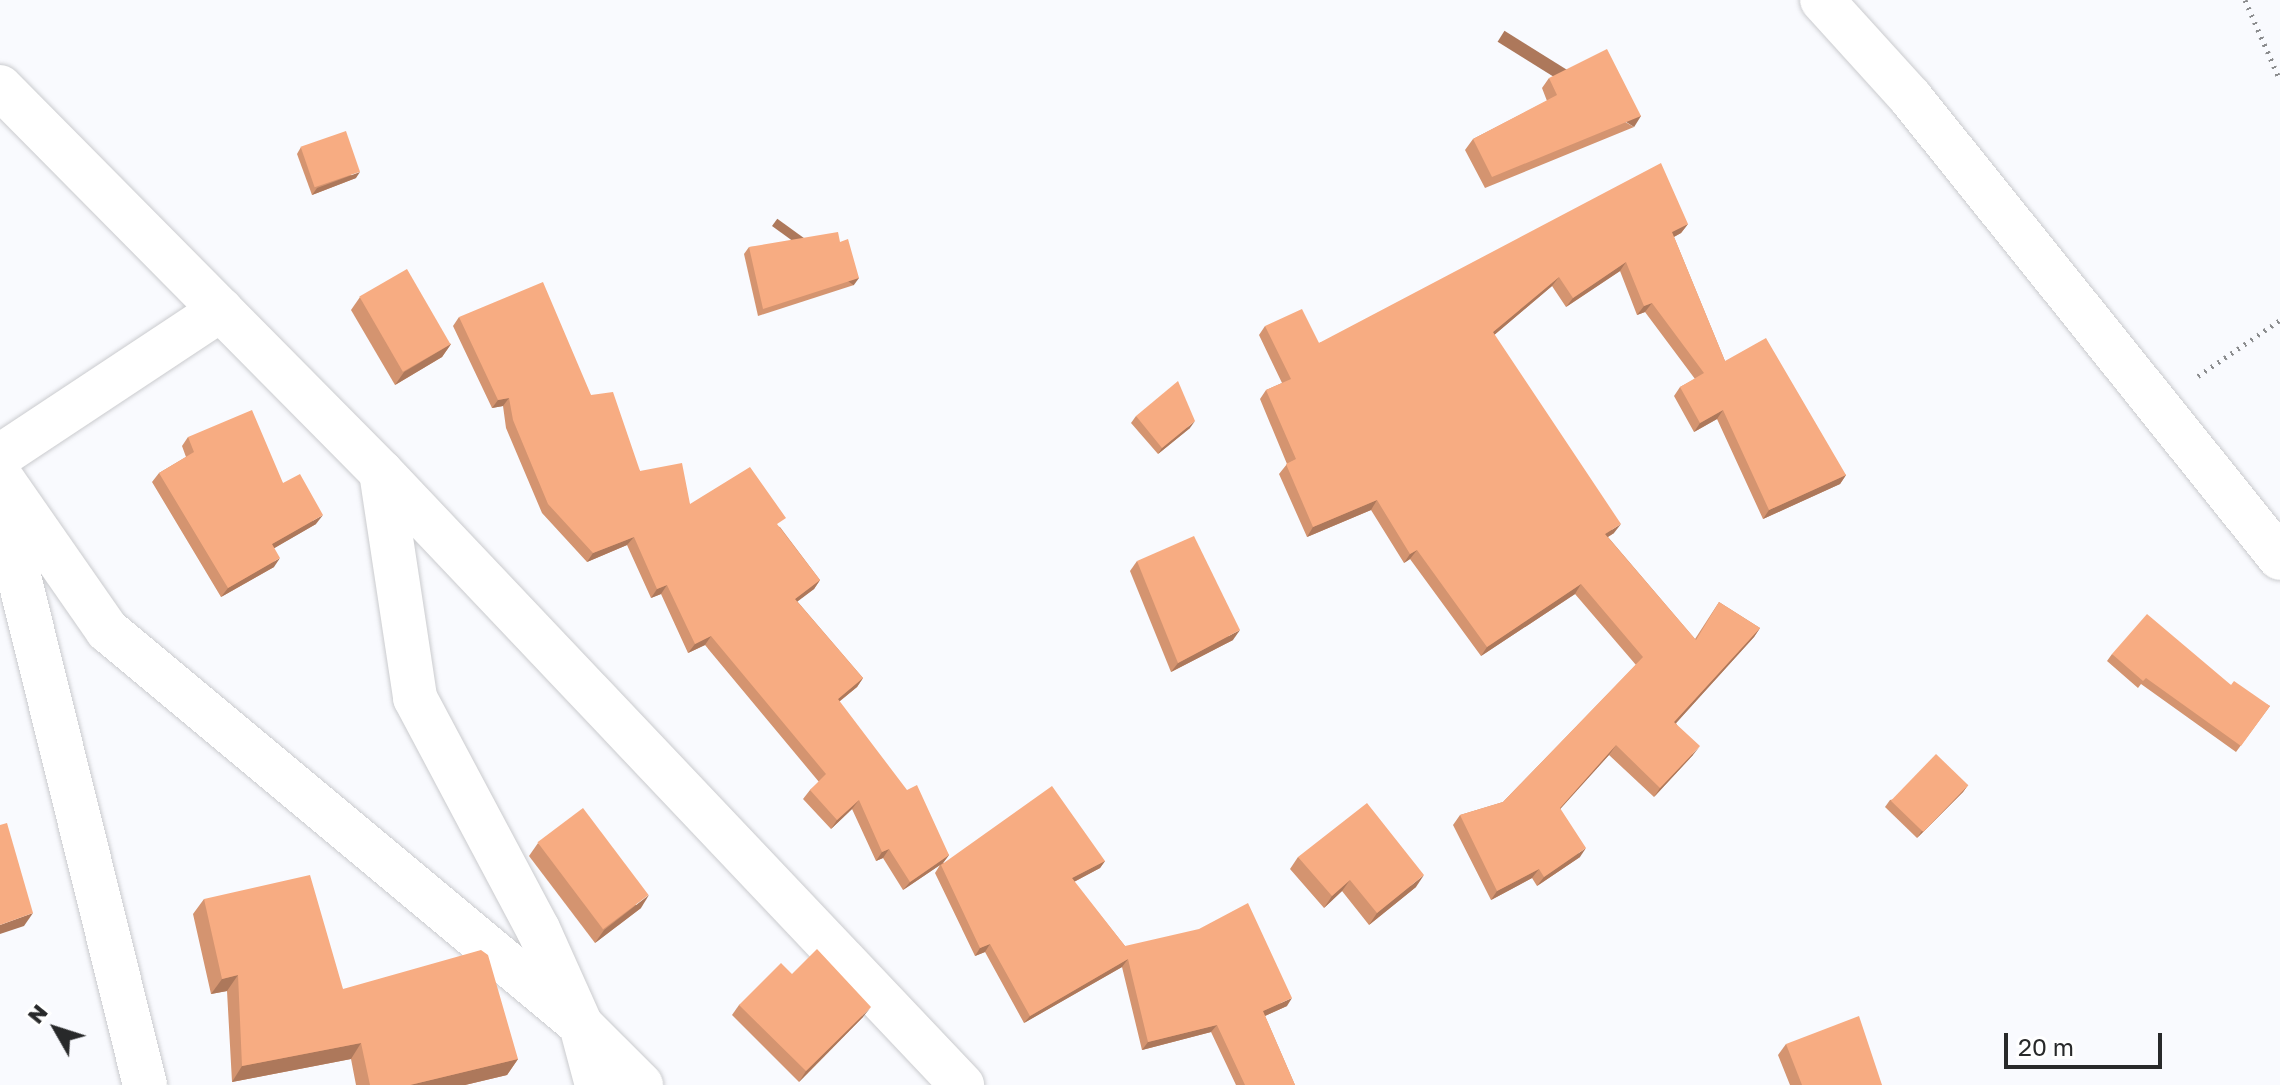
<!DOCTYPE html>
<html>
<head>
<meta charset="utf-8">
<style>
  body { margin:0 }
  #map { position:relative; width:2280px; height:1085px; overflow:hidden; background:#f9fafe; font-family:"Golos Text",sans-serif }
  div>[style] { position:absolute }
  .path>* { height:5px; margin-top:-2.5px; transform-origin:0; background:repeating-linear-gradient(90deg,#8b8c8e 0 2px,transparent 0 8px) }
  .roads { filter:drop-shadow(0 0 2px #cacbce) drop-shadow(0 0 2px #cacbce) }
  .minor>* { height:44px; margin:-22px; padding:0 22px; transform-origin:22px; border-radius:22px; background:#fff }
  .wall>* { inset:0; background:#d49470 }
  .shaded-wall>* { inset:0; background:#ad785b; transform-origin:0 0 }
  .building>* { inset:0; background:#f7ac82; transform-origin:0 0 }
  span { translate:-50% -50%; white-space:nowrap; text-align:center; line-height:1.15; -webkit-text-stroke:6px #fff; paint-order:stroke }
  .north { position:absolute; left:16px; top:989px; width:80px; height:80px; -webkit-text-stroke:6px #fff; paint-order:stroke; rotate:309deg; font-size:22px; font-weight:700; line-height:32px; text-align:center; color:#28292a }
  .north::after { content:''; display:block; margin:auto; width:28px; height:36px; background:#28292a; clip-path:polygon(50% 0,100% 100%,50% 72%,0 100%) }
  .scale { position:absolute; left:2004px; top:1033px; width:158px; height:36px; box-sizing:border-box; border:4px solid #28292a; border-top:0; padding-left:10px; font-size:24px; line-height:28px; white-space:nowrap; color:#28292a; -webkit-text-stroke:6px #fff; paint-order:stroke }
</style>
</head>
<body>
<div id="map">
  <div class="path">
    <div style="left:2245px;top:0;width:87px;rotate:66.4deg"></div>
    <div style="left:2198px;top:376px;width:99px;rotate:-34.3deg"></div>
  </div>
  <div class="roads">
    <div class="minor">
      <div style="left:1822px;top:0;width:131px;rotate:47.8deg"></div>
      <div style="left:1910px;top:97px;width:591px;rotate:51.25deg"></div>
      <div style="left:0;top:87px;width:542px;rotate:45.3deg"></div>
      <div style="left:381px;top:472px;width:845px;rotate:46.54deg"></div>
      <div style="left:0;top:456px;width:265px;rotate:-33.5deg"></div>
      <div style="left:381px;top:472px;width:229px;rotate:81.4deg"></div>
      <div style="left:415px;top:698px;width:262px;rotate:62deg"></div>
      <div style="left:538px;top:929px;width:105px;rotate:65.9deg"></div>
      <div style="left:581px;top:1025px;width:62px;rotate:75.1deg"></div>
      <div style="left:0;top:476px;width:188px;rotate:55.2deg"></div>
      <div style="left:107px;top:630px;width:617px;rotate:39.81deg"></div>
      <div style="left:581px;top:1025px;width:85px;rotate:45deg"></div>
      <div style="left:0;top:500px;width:603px;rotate:76.08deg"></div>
    </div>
  </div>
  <div class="wall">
    <div style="clip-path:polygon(1549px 78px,1634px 127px,1485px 188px,1465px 150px,1473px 139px,1547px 101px,1542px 88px)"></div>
    <div style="clip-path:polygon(301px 147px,356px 178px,312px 195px,297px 154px)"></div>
    <div style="clip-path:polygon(1688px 224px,1681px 233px,1674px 237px,1725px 361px,1846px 475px,1840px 484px,1763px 519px,1717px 419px,1694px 432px,1674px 396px,1680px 387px,1695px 379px,1645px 312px,1637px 315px,1620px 271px,1566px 307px,1552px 286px,1494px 335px,1614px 533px,1608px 537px,1695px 639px,1719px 602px,1760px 628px,1754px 637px,1676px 723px,1693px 755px,1654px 797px,1609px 755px,1560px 809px,1580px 857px,1537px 886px,1532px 878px,1491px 900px,1453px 825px,1460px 815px,1503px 802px,1636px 665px,1575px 594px,1481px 656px,1410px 559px,1404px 563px,1371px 510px,1307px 537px,1279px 474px,1287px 464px,1260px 399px,1266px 390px,1282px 383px,1259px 335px,1265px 326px,1319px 343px)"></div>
    <div style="clip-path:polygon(840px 242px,854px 285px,758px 316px,744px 254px,749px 247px)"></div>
    <div style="clip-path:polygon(360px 297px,451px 344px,442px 357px,395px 385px,351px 310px)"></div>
    <div style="clip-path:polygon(459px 317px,591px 395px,640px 471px,690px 504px,780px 527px,820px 580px,814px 589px,797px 601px,863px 678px,857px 687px,839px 702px,949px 855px,943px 863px,1105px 861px,1100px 868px,1074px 882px,1125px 946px,1287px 1006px,1265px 1016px,1295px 1085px,1236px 1085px,1211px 1032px,1142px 1050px,1122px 967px,1024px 1023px,985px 952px,975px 956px,935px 873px,940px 865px,903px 890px,883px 858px,876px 861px,852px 809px,831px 829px,803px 799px,810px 790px,819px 782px,705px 645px,688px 653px,661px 594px,651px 598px,627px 545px,587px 562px,542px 513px,506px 428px,503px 406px,492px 408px,453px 326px)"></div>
    <div style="clip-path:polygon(1136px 416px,1190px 428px,1158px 454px,1131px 423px)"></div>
    <div style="clip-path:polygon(188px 437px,283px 483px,316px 524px,274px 548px,274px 567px,221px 597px,152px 482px,159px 473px,186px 457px,182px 446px)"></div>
    <div style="clip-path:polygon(1137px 561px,1233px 640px,1171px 672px,1130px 571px)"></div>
    <div style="clip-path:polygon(2112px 654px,2231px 685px,2270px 706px,2236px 752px,2141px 684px,2138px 688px,2107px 661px)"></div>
    <div style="clip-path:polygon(1968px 785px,1963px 792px,1917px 838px,1885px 807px,1890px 800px)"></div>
    <div style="clip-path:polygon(538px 843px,641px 908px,595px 943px,529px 856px)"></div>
    <div style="clip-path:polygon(1298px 857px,1416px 887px,1369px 925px,1342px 891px,1324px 908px,1290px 869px)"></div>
    <div style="clip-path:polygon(204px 899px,343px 989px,518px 1059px,507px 1075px,465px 1085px,356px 1085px,351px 1059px,232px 1082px,227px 991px,211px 994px,193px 914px)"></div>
    <div style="clip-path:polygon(792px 974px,863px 1017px,799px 1082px,732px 1015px,739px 1005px)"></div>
    <div style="clip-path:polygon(1786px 1044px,1882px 1085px,1790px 1085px,1778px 1055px)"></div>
  </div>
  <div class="shaded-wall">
    <div style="left:1641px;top:116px;width:13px;height:161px;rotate:122deg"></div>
    <div style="clip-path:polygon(360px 172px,356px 178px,312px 195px,317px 188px)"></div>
    <div style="clip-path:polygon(1688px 224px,1681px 233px,1666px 241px,1672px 232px)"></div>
    <div style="clip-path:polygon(1626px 262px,1620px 271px,1566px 307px,1573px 298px)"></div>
    <div style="clip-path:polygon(1559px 277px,1552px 286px,1486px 342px,1493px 332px)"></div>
    <div style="left:859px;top:278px;width:9px;height:101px;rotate:126deg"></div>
    <div style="clip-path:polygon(1652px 303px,1645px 312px,1637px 315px,1644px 306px)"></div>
    <div style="clip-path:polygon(451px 344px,442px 357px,395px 385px,404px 372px)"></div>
    <div style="clip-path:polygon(509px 398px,503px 406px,492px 408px,498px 400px)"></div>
    <div style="clip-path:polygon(1723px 410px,1717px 419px,1694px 432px,1700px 423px)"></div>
    <div style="clip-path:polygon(1195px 421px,1190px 428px,1158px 454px,1162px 448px)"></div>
    <div style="clip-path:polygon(1846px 475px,1840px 484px,1763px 519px,1769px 510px)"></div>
    <div style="clip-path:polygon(1377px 500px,1371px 510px,1307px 537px,1313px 527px)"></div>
    <div style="clip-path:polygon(323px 515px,316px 524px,266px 553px,272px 544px)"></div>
    <div style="clip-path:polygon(1621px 524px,1614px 533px,1598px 543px,1605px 534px)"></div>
    <div style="clip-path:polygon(634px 537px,627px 545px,587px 562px,593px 553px)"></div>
    <div style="clip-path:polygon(1417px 550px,1410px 559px,1404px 563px,1410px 554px)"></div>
    <div style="clip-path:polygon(280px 558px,274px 567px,221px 597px,228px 588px)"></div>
    <div style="clip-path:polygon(820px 580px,814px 589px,789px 608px,795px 599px)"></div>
    <div style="clip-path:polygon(1581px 584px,1575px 594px,1481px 656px,1487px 647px)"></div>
    <div style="clip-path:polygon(667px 585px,661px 594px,651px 598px,657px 589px)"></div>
    <div style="clip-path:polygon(1760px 628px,1754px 637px,1668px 732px,1674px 722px)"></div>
    <div style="clip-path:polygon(1240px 630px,1233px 640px,1171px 672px,1178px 663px)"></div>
    <div style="clip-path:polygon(711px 636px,705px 645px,688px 653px,695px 644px)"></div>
    <div style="clip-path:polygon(863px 678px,857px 687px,831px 708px,838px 699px)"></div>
    <div style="clip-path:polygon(1616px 745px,1609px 755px,1553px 817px,1560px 808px)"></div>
    <div style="clip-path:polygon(1700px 746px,1693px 755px,1654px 797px,1660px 788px)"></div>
    <div style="clip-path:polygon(1968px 785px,1963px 792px,1917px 838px,1922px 831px)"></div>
    <div style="clip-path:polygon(859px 800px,852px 809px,831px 829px,837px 820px)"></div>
    <div style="clip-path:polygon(1586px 848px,1580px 857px,1537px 886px,1544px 877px)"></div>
    <div style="clip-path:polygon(889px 849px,883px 858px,876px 861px,882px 852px)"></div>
    <div style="clip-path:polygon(949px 855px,943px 863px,903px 890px,910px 882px)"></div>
    <div style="clip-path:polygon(1105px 861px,1100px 868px,1066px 886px,1072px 878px)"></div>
    <div style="clip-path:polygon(1539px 869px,1532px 878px,1491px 900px,1497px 891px)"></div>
    <div style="clip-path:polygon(1424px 875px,1416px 887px,1369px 925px,1377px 913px)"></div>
    <div style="clip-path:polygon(1350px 880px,1342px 891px,1324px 908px,1332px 896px)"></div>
    <div style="clip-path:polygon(649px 895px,641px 908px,595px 943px,604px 930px)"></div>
    <div style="clip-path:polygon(33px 913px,24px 926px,0 934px,0 925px)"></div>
    <div style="clip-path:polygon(990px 944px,985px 952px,975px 956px,980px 948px)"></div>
    <div style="clip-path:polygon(1128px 959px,1122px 967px,1024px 1023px,1030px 1016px)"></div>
    <div style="clip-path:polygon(238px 975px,227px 991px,211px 994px,222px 979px)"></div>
    <div style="clip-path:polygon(1292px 998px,1287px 1006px,1258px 1019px,1263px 1011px)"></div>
    <div style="clip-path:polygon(871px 1007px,863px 1017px,799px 1082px,806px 1071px)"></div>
    <div style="clip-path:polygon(1217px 1025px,1211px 1032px,1142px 1050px,1148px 1042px)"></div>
    <div style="clip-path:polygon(361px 1043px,351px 1059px,232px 1082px,242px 1066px)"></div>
    <div style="clip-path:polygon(518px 1059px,507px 1075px,465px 1085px,410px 1085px)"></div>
  </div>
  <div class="building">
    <div style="clip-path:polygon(1607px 49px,1641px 116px,1492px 177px,1473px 139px,1557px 95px,1549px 78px)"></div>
    <div style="left:346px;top:131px;width:43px;height:48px;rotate:71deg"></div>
    <div style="clip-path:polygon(1661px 163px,1688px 224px,1672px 232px,1725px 361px,1766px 338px,1846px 475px,1769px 510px,1723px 410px,1700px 423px,1680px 387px,1704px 373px,1652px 303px,1644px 306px,1626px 262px,1573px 298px,1559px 277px,1493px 332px,1621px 524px,1605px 534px,1696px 640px,1719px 602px,1760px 628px,1674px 722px,1700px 746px,1660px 788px,1616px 745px,1560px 808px,1586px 848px,1544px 877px,1539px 869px,1497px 891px,1460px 815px,1503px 802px,1643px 657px,1581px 584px,1487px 647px,1417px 550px,1410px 554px,1377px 500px,1313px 527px,1286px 464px,1296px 459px,1266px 390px,1291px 379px,1265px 326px,1302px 309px,1319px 343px)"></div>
    <div style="clip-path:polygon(838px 232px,840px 242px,848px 239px,859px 278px,763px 309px,749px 247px)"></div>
    <div style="left:407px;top:269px;width:87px;height:55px;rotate:60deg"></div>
    <div style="clip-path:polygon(543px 282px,591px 395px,613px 392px,640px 471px,682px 463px,690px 504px,750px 467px,786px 518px,777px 524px,820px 580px,795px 599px,863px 678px,838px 699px,907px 790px,917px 785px,949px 855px,910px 882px,889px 849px,882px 852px,859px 800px,837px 820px,810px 790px,826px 774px,711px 636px,695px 644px,667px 585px,657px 589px,634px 537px,593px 553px,548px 504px,513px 420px,509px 398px,498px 400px,459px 317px)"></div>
    <div style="clip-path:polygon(1178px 381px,1195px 421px,1162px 448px,1136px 416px)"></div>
    <div style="clip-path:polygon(252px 410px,283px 483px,300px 474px,323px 515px,272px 544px,280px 558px,228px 588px,159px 473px,194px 452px,188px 437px)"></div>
    <div style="clip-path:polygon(1194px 536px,1240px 630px,1178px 663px,1137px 561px)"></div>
    <div style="clip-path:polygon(2147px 614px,2231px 685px,2234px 681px,2270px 706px,2241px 746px,2146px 678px,2143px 681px,2112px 654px)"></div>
    <div style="left:1936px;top:754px;width:45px;height:65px;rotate:44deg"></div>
    <div style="clip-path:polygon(1052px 786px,1105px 861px,1072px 878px,1125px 946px,1199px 929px,1248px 903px,1292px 998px,1263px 1011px,1295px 1085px,1245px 1085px,1217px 1025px,1148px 1042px,1128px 959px,1030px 1016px,990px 944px,980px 948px,941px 865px)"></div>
    <div style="clip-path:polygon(1367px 803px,1424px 875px,1377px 913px,1350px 880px,1332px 896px,1298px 857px)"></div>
    <div style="left:583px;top:808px;width:109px;height:57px;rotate:53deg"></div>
    <div style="clip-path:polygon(7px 823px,33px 913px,0 925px,0 825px)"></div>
    <div style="clip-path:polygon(310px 875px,343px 989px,481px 950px,488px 955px,518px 1059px,410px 1085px,370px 1085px,361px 1043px,242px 1066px,238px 975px,222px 979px,204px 899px)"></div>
    <div style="clip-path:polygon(817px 949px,871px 1007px,806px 1071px,739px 1005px,781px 963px,792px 974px)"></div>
    <div style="clip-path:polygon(1859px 1016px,1882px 1085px,1802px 1085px,1786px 1044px)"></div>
  </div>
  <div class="north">N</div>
  <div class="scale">20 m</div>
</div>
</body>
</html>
